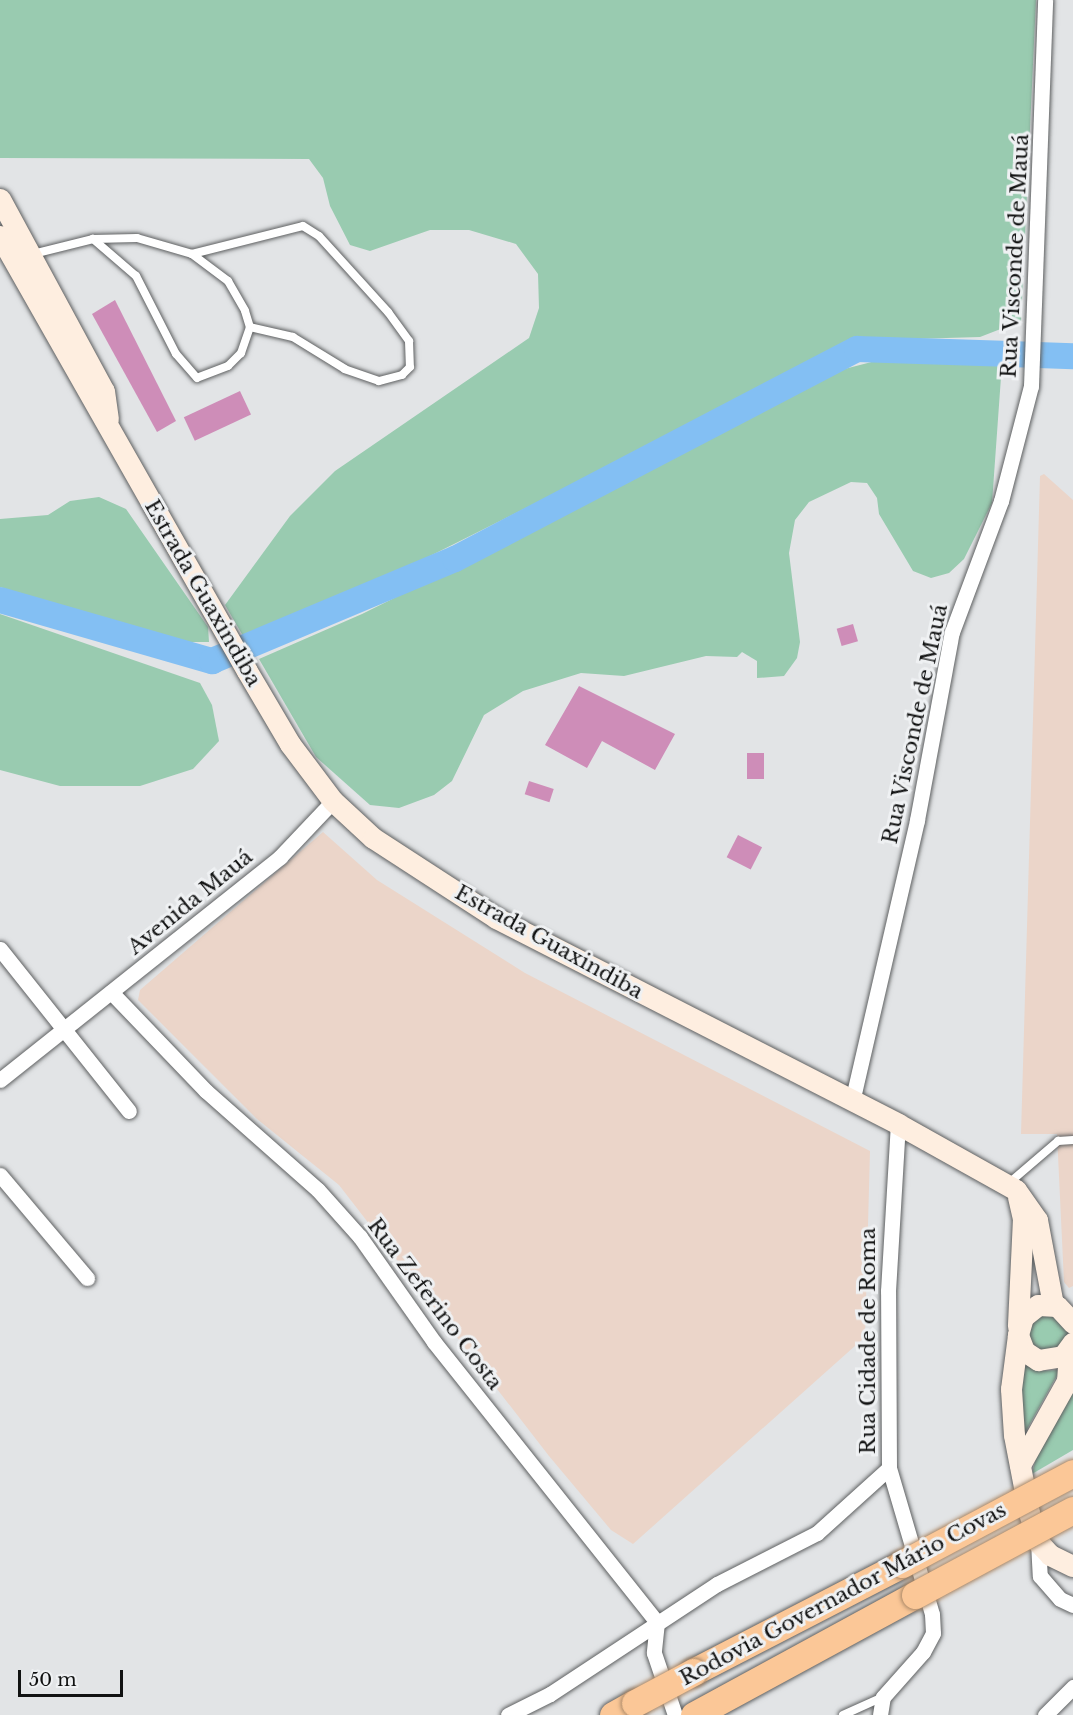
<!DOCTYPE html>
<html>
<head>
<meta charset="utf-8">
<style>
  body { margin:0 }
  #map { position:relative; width:1073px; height:1715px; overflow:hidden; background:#e2e4e6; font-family:"Libre Baskerville",serif }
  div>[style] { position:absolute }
  .industrial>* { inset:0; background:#ebd5c9 }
  .green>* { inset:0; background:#99cbb0 }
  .river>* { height:26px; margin:-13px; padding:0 13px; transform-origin:13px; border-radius:13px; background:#83bff3 }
  .building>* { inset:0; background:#ce8db8; transform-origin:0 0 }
  .roads { filter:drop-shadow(0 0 2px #5e6061) drop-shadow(0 0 2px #5e6061) }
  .lane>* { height:8px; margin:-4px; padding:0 4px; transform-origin:4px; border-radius:4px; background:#fff }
  .street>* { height:15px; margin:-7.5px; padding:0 7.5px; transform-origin:7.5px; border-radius:7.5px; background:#fff }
  .secondary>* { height:21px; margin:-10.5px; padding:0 10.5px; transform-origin:10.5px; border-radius:10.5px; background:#feeee0 }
  .highway>* { height:27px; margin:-13.5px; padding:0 13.5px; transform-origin:13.5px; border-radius:13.5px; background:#fbc797 }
  .bridges { filter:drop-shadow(0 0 2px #a98868) drop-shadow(0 0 2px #a98868) }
  .highway-bridge>* { height:27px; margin:-13.5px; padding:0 13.5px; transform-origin:13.5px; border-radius:13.5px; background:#fbc797 }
  span { translate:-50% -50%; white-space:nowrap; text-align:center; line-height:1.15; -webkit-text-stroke:6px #eff1f3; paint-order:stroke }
  .street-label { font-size:21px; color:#111212 }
  .scale { position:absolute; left:18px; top:1670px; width:105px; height:27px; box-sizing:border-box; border:3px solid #111212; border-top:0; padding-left:8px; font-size:18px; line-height:21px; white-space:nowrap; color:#111212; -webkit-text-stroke:4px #eff1f3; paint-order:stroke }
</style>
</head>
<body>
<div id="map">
  <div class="industrial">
    <div style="clip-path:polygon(1044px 474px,1073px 500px,1073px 1286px,1069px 1288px,1064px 1282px,1057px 1134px,1021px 1134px,1040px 476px)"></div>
    <div style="clip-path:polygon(323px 832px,377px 880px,525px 973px,870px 1151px,865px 1337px,633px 1544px,611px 1530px,549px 1456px,339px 1185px,257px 1119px,138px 1000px,140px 990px)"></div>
  </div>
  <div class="green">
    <div style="clip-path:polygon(0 0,1036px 0,1021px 321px,980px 337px,878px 340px,812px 365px,390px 576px,243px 636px,225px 605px,290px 516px,335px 471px,529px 338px,539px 308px,538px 274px,516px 244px,469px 230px,430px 230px,370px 251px,350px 245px,330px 206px,323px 178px,309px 159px,0 158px)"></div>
    <div style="clip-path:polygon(887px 358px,1002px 363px,992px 503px,964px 559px,949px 573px,931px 578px,913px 571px,879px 514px,877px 498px,867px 483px,851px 482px,809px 502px,795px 520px,789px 553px,800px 642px,797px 658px,784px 676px,757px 678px,757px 661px,742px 652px,737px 657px,706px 656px,624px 676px,581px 673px,523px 691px,484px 715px,452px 781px,434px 795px,399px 808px,370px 805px,316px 757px,259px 659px,362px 614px,560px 516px,829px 373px)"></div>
    <div style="clip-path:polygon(99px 497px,126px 509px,208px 627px,209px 642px,168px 642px,0 587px,0 519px,48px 515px,70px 501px)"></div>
    <div style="clip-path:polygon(0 614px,200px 683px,212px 705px,219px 741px,193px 769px,140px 786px,60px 786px,0 770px)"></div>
    <div style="clip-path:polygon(1063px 1315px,1070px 1336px,1063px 1349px,1033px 1351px,1025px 1322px,1030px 1316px)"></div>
    <div style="clip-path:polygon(1018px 1358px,1036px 1371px,1060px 1370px,1021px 1440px)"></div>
    <div style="clip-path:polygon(1073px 1386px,1073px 1450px,1032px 1474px,1041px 1437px)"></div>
  </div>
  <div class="river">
    <div style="left:0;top:600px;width:221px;rotate:16.1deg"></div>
    <div style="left:212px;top:661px;width:264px;rotate:-22.8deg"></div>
    <div style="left:455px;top:559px;width:454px;rotate:-27.6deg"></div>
    <div style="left:857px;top:349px;width:216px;rotate:1.9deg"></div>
  </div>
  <div class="building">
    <div style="clip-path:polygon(115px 300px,176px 421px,157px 432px,92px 314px)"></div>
    <div style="left:240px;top:391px;width:26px;height:62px;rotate:65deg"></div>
    <div style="left:853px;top:624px;width:18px;height:17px;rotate:74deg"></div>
    <div style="clip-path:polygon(579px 686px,675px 734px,655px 770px,602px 741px,587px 768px,545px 745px)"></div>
    <div style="left:747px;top:753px;width:17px;height:26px"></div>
    <div style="left:529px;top:781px;width:26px;height:14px;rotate:18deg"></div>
    <div style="left:738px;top:835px;width:27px;height:25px;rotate:27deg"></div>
  </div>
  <div class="roads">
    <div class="lane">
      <div style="left:33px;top:254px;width:62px;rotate:-14deg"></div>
      <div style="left:93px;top:239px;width:44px;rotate:-1.3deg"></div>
      <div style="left:137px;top:238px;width:57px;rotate:16.2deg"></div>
      <div style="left:192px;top:254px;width:45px;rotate:36.9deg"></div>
      <div style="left:228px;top:281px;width:34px;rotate:60deg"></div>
      <div style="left:245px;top:311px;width:17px;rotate:73deg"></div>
      <div style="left:250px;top:327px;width:28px;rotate:109deg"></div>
      <div style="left:241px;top:353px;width:18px;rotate:135deg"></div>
      <div style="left:228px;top:366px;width:33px;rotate:159deg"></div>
      <div style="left:197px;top:378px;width:32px;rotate:-131deg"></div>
      <div style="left:176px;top:354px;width:88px;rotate:-117.1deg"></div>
      <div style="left:136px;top:276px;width:57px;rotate:-139.3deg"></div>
      <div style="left:192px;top:254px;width:114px;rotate:-14.2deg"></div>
      <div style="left:303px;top:226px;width:19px;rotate:32deg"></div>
      <div style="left:319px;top:236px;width:103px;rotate:47.8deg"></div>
      <div style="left:388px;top:312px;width:36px;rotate:54deg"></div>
      <div style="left:409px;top:341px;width:26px;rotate:88deg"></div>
      <div style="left:410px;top:367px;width:11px;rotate:135deg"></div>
      <div style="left:402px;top:375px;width:24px;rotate:165deg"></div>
      <div style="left:379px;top:381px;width:36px;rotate:-161deg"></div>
      <div style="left:345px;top:369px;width:61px;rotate:-148.4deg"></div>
      <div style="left:293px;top:337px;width:44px;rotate:-166.9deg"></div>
      <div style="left:1009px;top:1183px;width:65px;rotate:-40.6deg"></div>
      <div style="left:1058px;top:1141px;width:15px;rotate:-4deg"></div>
      <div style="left:843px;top:1715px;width:44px;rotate:-24.2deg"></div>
    </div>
    <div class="street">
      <div style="left:0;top:949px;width:207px;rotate:51.5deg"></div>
      <div style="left:111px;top:992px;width:137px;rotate:46.2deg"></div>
      <div style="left:206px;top:1091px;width:149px;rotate:41.5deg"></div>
      <div style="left:318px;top:1190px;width:63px;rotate:48.2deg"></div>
      <div style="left:360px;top:1237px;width:128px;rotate:54.8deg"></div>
      <div style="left:434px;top:1342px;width:358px;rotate:51.5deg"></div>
      <div style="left:657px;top:1622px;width:31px;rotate:96deg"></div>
      <div style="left:654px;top:1653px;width:65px;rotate:71.3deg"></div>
      <div style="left:0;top:1080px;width:358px;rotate:-38.5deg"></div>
      <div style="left:280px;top:857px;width:77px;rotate:-46.6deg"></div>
      <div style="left:852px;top:1102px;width:289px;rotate:-77deg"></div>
      <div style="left:917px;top:820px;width:191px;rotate:-79.5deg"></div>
      <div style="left:952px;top:632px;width:140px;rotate:-69.5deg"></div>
      <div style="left:1001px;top:501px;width:119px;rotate:-75.4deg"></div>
      <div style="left:1031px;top:386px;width:386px;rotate:-87.9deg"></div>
      <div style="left:0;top:1175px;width:135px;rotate:49.8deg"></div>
      <div style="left:1038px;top:1542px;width:34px;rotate:87deg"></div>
      <div style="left:1040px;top:1576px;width:30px;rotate:49deg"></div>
      <div style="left:1060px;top:1599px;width:14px;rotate:25deg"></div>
      <div style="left:508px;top:1715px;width:47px;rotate:-26.6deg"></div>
      <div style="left:550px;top:1694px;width:200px;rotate:-33.4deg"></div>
      <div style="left:717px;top:1584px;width:112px;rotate:-27deg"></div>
      <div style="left:817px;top:1533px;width:97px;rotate:-42.1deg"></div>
      <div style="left:880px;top:1715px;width:18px;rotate:-81deg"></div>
      <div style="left:883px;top:1697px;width:60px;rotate:-48.4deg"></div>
      <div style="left:923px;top:1652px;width:21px;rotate:-62deg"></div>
      <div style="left:933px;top:1633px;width:19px;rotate:-93deg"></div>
      <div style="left:932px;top:1614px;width:152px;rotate:-106.4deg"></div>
      <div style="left:889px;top:1468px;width:177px;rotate:-90.3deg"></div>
      <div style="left:888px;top:1291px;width:167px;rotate:-86.6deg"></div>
      <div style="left:1045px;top:1715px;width:40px;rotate:-45deg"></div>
    </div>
    <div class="secondary">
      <div style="left:0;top:199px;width:218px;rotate:61.6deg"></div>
      <div style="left:104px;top:391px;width:28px;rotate:82deg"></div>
      <div style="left:0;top:236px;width:500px;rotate:60.41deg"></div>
      <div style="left:247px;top:671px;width:85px;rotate:59.5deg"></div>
      <div style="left:290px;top:744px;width:71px;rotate:53deg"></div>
      <div style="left:333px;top:801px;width:54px;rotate:42.8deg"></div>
      <div style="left:373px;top:838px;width:147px;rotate:33deg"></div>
      <div style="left:496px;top:918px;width:452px;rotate:27.1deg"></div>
      <div style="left:898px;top:1124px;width:135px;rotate:29.2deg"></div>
      <div style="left:1016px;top:1190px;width:37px;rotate:55deg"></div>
      <div style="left:1037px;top:1220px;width:86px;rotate:79.3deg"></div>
      <div style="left:1018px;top:1197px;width:22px;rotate:77deg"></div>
      <div style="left:1023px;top:1218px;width:108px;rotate:92.7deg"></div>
      <div style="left:1073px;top:1323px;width:23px;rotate:-133deg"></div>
      <div style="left:1057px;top:1306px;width:19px;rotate:-177deg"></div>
      <div style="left:1038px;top:1305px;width:19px;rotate:141deg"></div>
      <div style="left:1023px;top:1317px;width:19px;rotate:106deg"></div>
      <div style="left:1018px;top:1335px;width:17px;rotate:69deg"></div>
      <div style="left:1024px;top:1351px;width:17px;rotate:33deg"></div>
      <div style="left:1038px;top:1360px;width:25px;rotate:-9deg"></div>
      <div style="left:1063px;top:1356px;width:17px;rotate:-54deg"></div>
      <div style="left:1018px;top:1335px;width:54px;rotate:97.4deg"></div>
      <div style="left:1011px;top:1389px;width:46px;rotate:86.3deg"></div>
      <div style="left:1014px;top:1435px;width:79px;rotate:79.1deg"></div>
      <div style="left:1029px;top:1513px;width:30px;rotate:73deg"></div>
      <div style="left:1038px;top:1542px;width:18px;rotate:47deg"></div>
      <div style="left:1050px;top:1555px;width:25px;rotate:26deg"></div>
      <div style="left:1020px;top:1465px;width:96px;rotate:-60.8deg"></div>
      <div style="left:1067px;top:1381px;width:31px;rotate:-86deg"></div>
    </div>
    <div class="highway">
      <div style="left:693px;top:1672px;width:235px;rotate:-27.3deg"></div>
      <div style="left:613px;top:1715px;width:25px;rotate:-29deg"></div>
      <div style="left:694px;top:1715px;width:251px;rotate:-28.5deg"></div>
    </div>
  </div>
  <div class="bridges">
    <div class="highway-bridge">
      <div style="left:902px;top:1564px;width:194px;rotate:-28deg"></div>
      <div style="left:915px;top:1595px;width:179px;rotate:-28.3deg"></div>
      <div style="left:635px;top:1703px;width:66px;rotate:-28.1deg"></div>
    </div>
  </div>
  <div class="street-label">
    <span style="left:1015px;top:256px;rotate:-87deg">Rua Visconde de Mauá</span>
    <span style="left:203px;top:593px;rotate:60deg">Estrada Guaxindiba</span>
    <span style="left:915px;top:724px;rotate:-78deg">Rua Visconde de Mauá</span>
    <span style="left:190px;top:902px;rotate:-39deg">Avenida Mauá</span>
    <span style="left:549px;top:942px;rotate:29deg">Estrada Guaxindiba</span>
    <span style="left:435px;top:1304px;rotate:53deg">Rua Zeferino Costa</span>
    <span style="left:868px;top:1341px;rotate:-90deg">Rua Cidade de Roma</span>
    <span style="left:843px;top:1594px;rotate:-28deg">Rodovia Governador Mário Covas</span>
  </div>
  <div class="scale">50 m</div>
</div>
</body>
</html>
